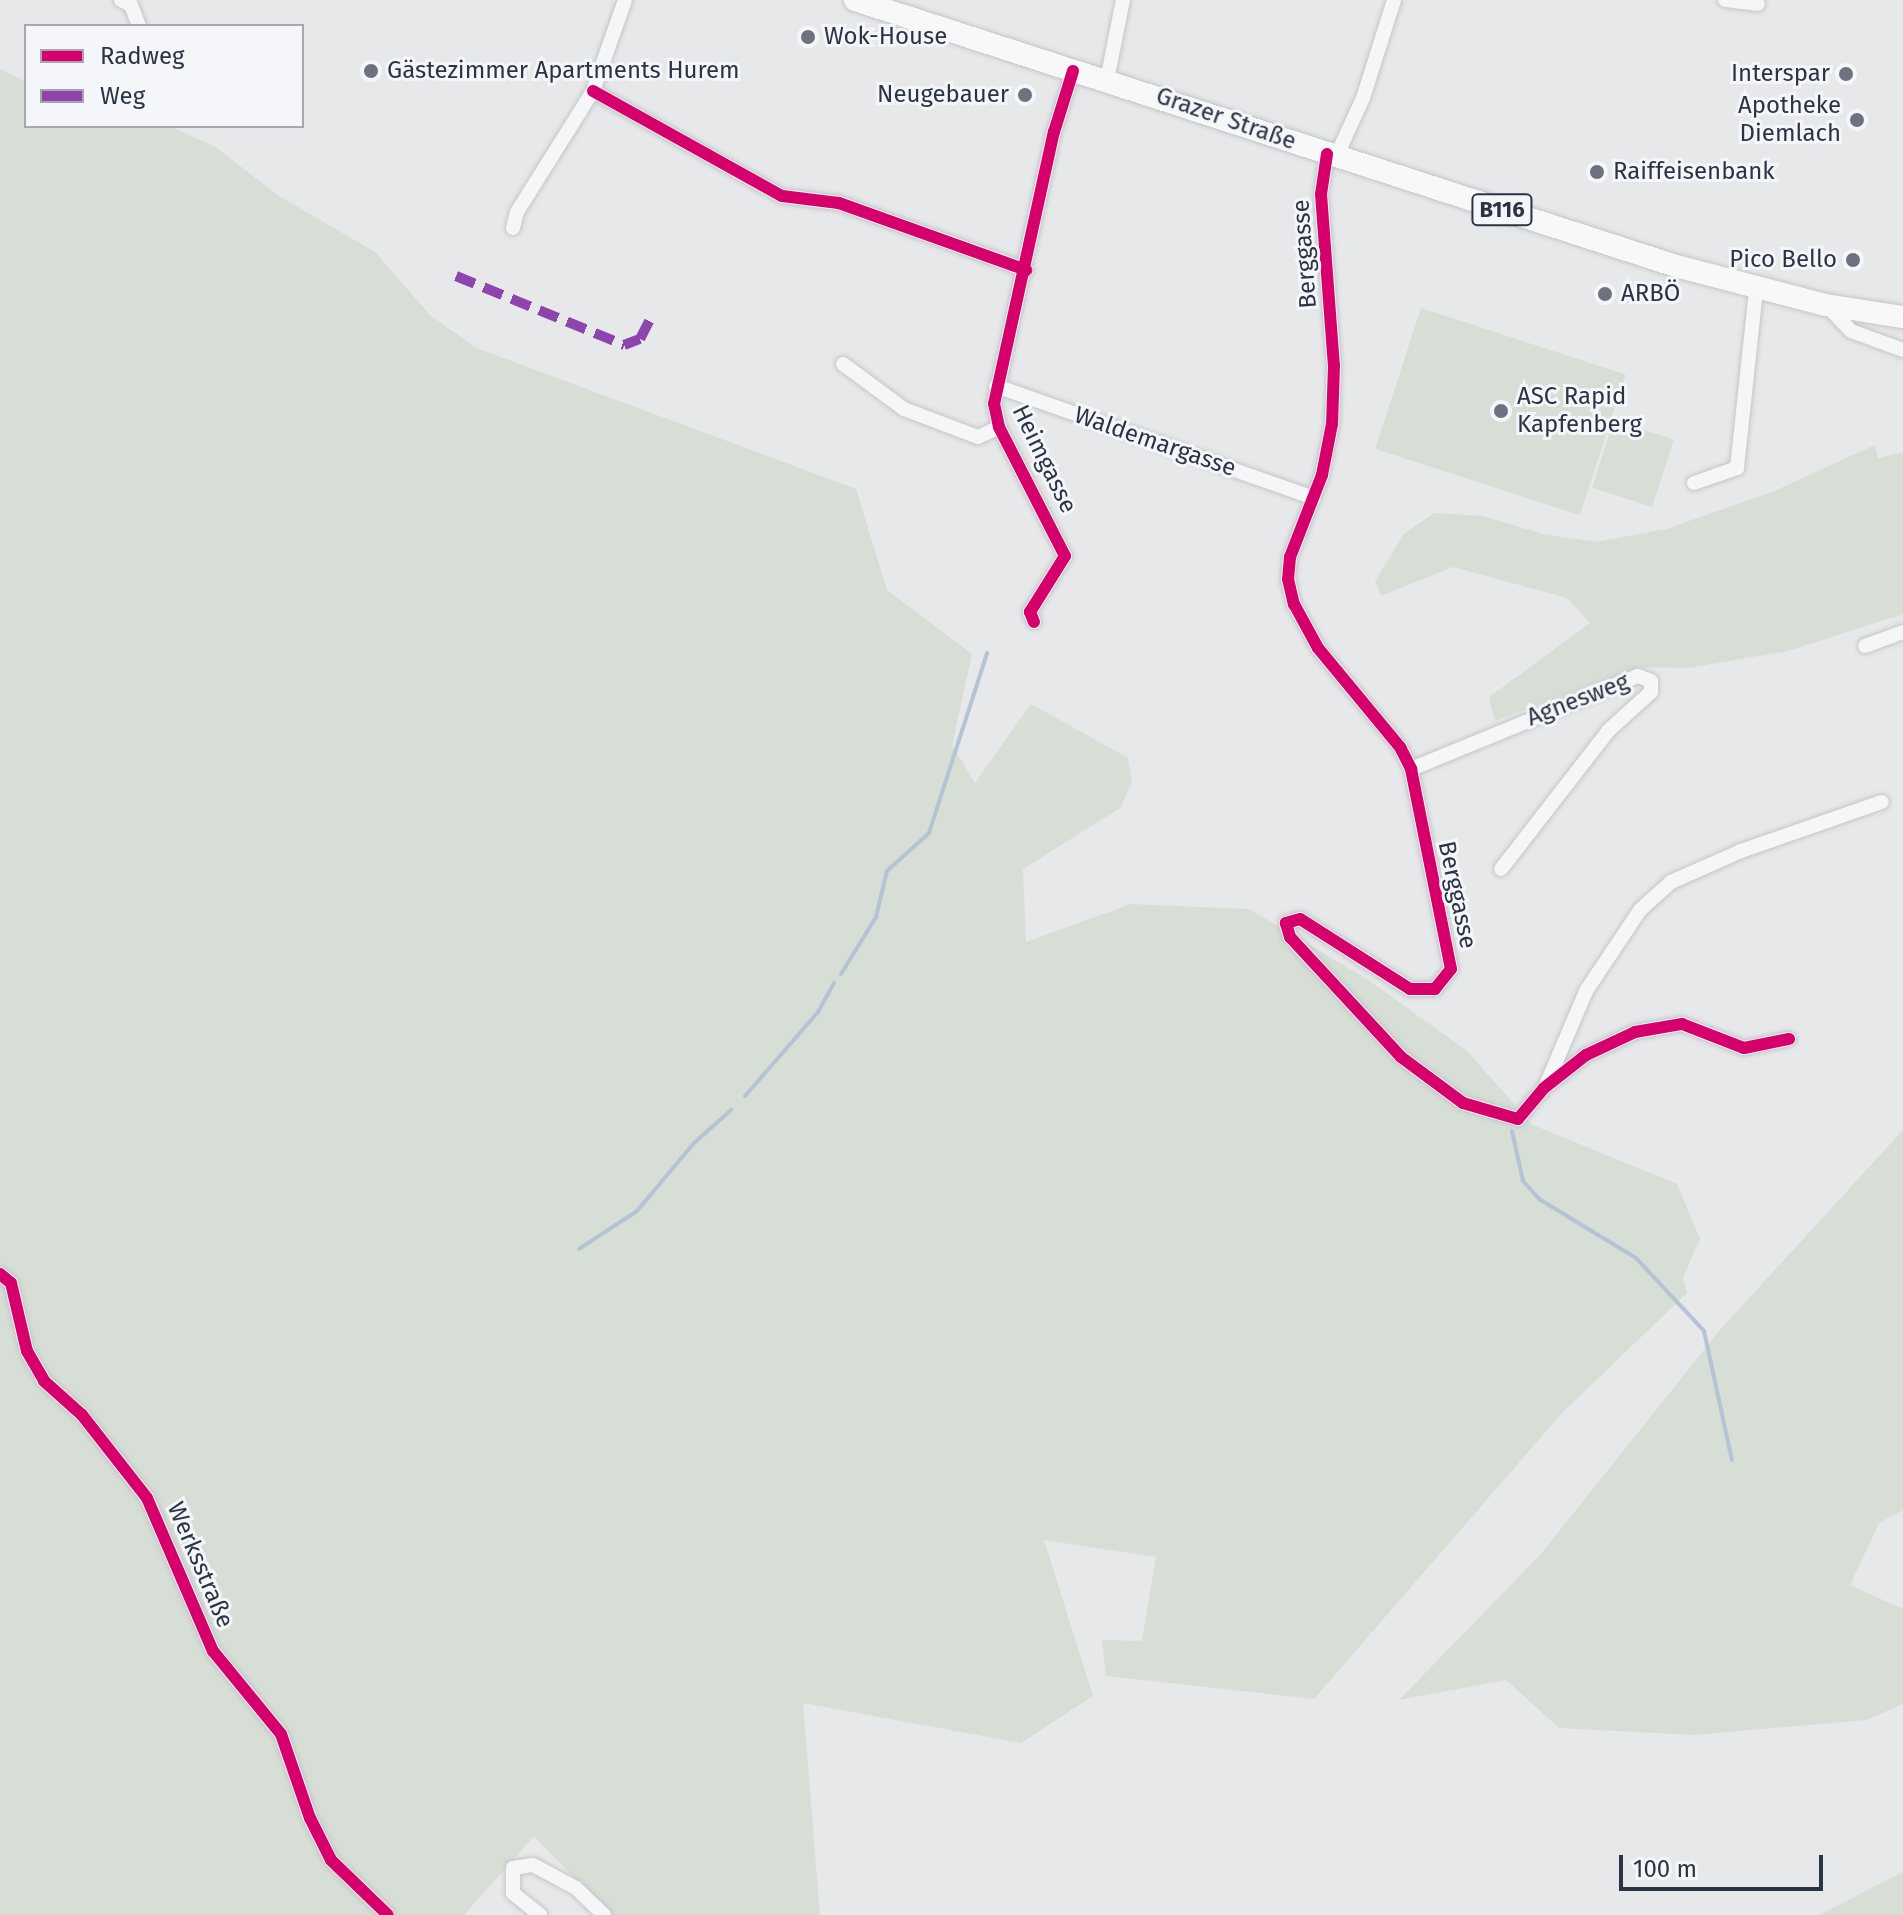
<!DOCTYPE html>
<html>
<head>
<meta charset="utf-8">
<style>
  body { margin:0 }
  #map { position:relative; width:1903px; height:1915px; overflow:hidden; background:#e6e8ea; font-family:"Fira Sans",sans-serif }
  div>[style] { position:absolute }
  .green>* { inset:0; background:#d6ded6; transform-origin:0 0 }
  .stream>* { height:4px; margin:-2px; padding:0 2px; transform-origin:2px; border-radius:2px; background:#b4c4d5 }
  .roads { filter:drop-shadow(0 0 2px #c4c6c8) drop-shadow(0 0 2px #c4c6c8) }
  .minor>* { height:14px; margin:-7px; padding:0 7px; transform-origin:7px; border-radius:7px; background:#f5f6f7 }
  .primary>* { height:22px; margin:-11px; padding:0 11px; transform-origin:11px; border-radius:11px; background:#f8f8f8 }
  .quiet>* { height:10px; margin-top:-5px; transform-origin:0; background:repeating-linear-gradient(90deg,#8e44ad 0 20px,transparent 0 30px) }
  .cycleway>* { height:12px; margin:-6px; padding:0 6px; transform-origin:6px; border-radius:6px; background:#d6006c }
  .dots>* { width:22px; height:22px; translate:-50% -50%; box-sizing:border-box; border:4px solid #f4f6f9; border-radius:50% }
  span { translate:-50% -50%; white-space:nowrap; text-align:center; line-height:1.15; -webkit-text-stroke:6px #f4f6f9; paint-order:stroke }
  .shield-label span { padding:2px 6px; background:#f4f6f9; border:2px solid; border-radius:6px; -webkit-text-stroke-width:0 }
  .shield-label { font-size:22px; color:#2b3445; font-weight:700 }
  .poi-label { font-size:24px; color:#2b3445 }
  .left { translate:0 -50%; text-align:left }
  .right { translate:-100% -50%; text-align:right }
  .street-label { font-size:24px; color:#2b3445 }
  .legend { position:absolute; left:24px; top:24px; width:280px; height:104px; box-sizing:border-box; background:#f4f6f9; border:2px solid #a4a8b1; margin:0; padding:10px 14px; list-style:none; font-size:24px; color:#2b3445 }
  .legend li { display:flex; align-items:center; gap:16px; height:40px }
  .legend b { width:40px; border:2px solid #a4a8b1 }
  .scale { position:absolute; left:1619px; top:1855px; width:204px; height:36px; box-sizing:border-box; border:4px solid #2b3445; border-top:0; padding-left:10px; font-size:24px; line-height:28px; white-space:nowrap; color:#2b3445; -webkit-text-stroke:6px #f4f6f9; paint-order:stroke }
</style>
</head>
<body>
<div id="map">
  <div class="green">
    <div style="clip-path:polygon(0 69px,26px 82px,26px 126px,169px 126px,214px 146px,279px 196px,375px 252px,430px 315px,476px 348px,856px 489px,887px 590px,972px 654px,952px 745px,975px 783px,1031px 704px,1128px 758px,1132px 783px,1120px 808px,1023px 869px,1026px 942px,1131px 904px,1249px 909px,1367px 979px,1467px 1051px,1533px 1125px,1677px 1184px,1700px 1239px,1683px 1277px,1687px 1293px,1562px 1413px,1314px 1699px,1106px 1676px,1102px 1640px,1142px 1641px,1156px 1557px,1044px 1540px,1093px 1696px,1021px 1743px,803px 1703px,820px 1915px,610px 1915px,534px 1836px,464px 1915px,0 1915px)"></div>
    <div style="left:1421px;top:308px;width:215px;height:148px;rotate:18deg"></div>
    <div style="left:1614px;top:420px;width:63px;height:71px;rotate:18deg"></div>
    <div style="clip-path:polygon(1875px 445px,1878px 458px,1903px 452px,1903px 614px,1788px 651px,1687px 668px,1640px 667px,1495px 721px,1489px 697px,1590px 623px,1567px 598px,1453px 567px,1381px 596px,1375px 581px,1404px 534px,1434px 513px,1483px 516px,1543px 534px,1596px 542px,1666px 529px,1772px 492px)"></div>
    <div style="clip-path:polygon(1903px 1130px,1903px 1510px,1879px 1523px,1850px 1585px,1903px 1609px,1903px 1704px,1866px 1720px,1693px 1735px,1559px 1728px,1506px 1680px,1399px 1700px,1540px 1555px,1719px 1331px)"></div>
    <div style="clip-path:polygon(1903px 1872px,1903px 1915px,1819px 1915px)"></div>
  </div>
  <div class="stream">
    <div style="left:841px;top:974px;width:67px;rotate:-58.4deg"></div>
    <div style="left:876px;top:917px;width:47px;rotate:-76.6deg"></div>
    <div style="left:887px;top:871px;width:57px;rotate:-42.1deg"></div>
    <div style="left:929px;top:833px;width:189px;rotate:-72.1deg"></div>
    <div style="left:745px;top:1096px;width:111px;rotate:-49deg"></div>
    <div style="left:818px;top:1012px;width:33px;rotate:-61deg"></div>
    <div style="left:1512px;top:1131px;width:51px;rotate:77.6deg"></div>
    <div style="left:1523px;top:1181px;width:24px;rotate:48deg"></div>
    <div style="left:1539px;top:1199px;width:114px;rotate:31.3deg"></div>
    <div style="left:1636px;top:1258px;width:100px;rotate:47deg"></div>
    <div style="left:1704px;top:1331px;width:132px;rotate:77.8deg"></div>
    <div style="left:579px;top:1249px;width:69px;rotate:-33.2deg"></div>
    <div style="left:637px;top:1211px;width:89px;rotate:-50deg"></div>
    <div style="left:694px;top:1143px;width:50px;rotate:-41.7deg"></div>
  </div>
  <div class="roads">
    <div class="minor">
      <div style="left:121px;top:0;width:11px;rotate:27deg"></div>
      <div style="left:131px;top:5px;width:22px;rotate:69deg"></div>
      <div style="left:1725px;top:0;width:33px;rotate:7deg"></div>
      <div style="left:1107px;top:80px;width:82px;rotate:-78.7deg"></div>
      <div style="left:593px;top:91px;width:216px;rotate:29.1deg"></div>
      <div style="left:782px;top:196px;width:57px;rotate:7deg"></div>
      <div style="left:839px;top:203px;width:199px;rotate:19.7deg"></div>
      <div style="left:1327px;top:154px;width:40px;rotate:98.5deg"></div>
      <div style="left:1321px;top:194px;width:171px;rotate:85.7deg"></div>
      <div style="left:1334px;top:365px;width:59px;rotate:91.9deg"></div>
      <div style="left:1332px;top:424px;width:52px;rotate:101.1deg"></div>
      <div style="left:1322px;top:475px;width:88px;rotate:111.3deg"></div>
      <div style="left:1290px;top:557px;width:22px;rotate:95deg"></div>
      <div style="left:1288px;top:579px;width:26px;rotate:77deg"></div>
      <div style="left:1294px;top:604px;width:50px;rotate:61.4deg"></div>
      <div style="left:1318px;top:648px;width:129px;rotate:50.4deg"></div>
      <div style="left:1400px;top:747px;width:25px;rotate:63deg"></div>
      <div style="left:1411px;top:769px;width:204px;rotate:78.7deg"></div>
      <div style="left:1451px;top:969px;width:26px;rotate:129deg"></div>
      <div style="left:1435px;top:989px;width:25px;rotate:180deg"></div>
      <div style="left:1410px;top:989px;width:130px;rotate:-147.5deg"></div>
      <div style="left:1300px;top:919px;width:15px;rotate:164deg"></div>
      <div style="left:1286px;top:923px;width:15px;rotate:74deg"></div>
      <div style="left:1290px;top:937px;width:163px;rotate:47.2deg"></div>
      <div style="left:1401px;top:1057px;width:77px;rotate:36.6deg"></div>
      <div style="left:1463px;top:1103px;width:57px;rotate:16.2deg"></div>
      <div style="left:1518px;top:1119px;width:40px;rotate:-50deg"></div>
      <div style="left:1544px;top:1088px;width:53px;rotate:-38.2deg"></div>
      <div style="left:1586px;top:1055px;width:54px;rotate:-25.1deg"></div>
      <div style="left:1635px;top:1032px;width:48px;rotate:-9.7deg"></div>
      <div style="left:1682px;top:1024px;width:66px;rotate:21.2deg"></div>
      <div style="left:1744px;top:1048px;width:46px;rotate:-11.3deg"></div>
      <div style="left:1336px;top:157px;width:65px;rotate:-65.4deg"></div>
      <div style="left:1363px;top:98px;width:103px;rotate:-72.4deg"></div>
      <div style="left:513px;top:228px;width:16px;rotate:-76deg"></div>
      <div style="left:517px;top:212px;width:143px;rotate:-57.9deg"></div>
      <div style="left:593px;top:91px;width:96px;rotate:-70.6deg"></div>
      <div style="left:1826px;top:305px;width:36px;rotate:46deg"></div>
      <div style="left:1851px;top:331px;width:55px;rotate:20.1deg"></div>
      <div style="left:843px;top:364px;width:76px;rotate:36.4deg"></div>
      <div style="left:904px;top:409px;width:79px;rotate:20.7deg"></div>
      <div style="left:978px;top:437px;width:23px;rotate:-25deg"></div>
      <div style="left:996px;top:386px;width:337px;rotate:19.4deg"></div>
      <div style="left:1694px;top:483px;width:46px;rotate:-19.2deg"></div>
      <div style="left:1737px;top:468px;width:180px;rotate:-83.9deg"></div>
      <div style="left:1034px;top:622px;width:11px;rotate:-112deg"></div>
      <div style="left:1030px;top:612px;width:66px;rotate:-58deg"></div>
      <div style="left:1065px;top:556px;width:145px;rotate:-117.1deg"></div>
      <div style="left:999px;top:427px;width:24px;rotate:-102deg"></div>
      <div style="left:994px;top:404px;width:279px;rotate:-77.6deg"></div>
      <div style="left:1054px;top:132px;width:64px;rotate:-72.7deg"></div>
      <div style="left:1865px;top:646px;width:40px;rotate:-20.2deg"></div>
      <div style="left:1411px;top:769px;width:245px;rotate:-22.3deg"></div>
      <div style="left:1638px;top:676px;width:14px;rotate:21deg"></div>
      <div style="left:1651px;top:681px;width:11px;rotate:90deg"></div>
      <div style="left:1651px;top:692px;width:57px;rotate:137.9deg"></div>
      <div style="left:1609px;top:730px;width:176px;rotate:127.8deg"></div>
      <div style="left:1546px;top:1085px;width:102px;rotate:-66.9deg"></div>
      <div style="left:1586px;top:991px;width:97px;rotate:-56.3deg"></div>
      <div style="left:1640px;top:910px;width:42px;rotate:-42.1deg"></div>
      <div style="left:1671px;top:882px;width:77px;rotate:-23.9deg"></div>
      <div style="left:1741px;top:851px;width:149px;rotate:-19.2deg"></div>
      <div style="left:0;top:1274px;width:14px;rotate:39deg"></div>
      <div style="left:11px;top:1283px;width:70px;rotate:76.8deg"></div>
      <div style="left:27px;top:1351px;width:34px;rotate:60deg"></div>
      <div style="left:44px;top:1381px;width:51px;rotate:41.8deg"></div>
      <div style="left:82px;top:1415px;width:105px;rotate:51.9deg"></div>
      <div style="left:147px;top:1498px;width:167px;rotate:66.7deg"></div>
      <div style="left:213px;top:1651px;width:107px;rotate:50.7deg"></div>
      <div style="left:281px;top:1734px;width:89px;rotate:71deg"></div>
      <div style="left:310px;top:1818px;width:47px;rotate:63.4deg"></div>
      <div style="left:331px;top:1860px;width:79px;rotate:44deg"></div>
      <div style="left:540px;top:1915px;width:35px;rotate:-141deg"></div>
      <div style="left:513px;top:1893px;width:25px;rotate:-90deg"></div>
      <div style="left:513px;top:1868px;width:20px;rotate:-9deg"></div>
      <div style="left:533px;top:1865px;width:49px;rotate:28.1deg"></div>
      <div style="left:576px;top:1888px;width:39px;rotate:44deg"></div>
    </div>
    <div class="primary">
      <div style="left:855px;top:0;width:863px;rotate:17.95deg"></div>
      <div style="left:1676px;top:266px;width:155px;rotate:14.6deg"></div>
      <div style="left:1826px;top:305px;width:78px;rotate:8.9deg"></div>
    </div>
  </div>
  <div class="quiet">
    <div style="left:456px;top:276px;width:182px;rotate:22.3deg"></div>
    <div style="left:624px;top:345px;width:17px;rotate:-21deg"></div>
    <div style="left:640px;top:339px;width:27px;rotate:-63deg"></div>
  </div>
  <div class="cycleway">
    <div style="left:593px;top:91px;width:216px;rotate:29.1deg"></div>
    <div style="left:782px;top:196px;width:57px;rotate:7deg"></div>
    <div style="left:839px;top:203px;width:199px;rotate:19.7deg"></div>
    <div style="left:1327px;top:154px;width:40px;rotate:98.5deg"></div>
    <div style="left:1321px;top:194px;width:171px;rotate:85.7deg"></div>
    <div style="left:1334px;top:365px;width:59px;rotate:91.9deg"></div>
    <div style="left:1332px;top:424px;width:52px;rotate:101.1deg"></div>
    <div style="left:1322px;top:475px;width:88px;rotate:111.3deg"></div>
    <div style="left:1290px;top:557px;width:22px;rotate:95deg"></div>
    <div style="left:1288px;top:579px;width:26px;rotate:77deg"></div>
    <div style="left:1294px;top:604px;width:50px;rotate:61.4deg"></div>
    <div style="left:1318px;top:648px;width:129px;rotate:50.4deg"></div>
    <div style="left:1400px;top:747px;width:25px;rotate:63deg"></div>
    <div style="left:1411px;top:769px;width:204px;rotate:78.7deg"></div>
    <div style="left:1451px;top:969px;width:26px;rotate:129deg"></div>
    <div style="left:1435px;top:989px;width:25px;rotate:180deg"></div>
    <div style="left:1410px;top:989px;width:130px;rotate:-147.5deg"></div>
    <div style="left:1300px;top:919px;width:15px;rotate:164deg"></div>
    <div style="left:1286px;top:923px;width:15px;rotate:74deg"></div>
    <div style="left:1290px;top:937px;width:163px;rotate:47.2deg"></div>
    <div style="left:1401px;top:1057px;width:77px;rotate:36.6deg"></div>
    <div style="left:1463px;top:1103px;width:57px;rotate:16.2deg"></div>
    <div style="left:1518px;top:1119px;width:40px;rotate:-50deg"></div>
    <div style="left:1544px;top:1088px;width:53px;rotate:-38.2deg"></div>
    <div style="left:1586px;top:1055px;width:54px;rotate:-25.1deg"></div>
    <div style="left:1635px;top:1032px;width:48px;rotate:-9.7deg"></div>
    <div style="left:1682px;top:1024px;width:66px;rotate:21.2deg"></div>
    <div style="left:1744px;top:1048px;width:46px;rotate:-11.3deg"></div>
    <div style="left:1034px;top:622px;width:11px;rotate:-112deg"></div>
    <div style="left:1030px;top:612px;width:66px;rotate:-58deg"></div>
    <div style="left:1065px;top:556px;width:145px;rotate:-117.1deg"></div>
    <div style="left:999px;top:427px;width:24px;rotate:-102deg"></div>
    <div style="left:994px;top:404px;width:279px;rotate:-77.6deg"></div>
    <div style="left:1054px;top:132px;width:64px;rotate:-72.7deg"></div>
    <div style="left:0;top:1274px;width:14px;rotate:39deg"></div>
    <div style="left:11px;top:1283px;width:70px;rotate:76.8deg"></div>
    <div style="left:27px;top:1351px;width:34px;rotate:60deg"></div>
    <div style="left:44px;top:1381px;width:51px;rotate:41.8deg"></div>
    <div style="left:82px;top:1415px;width:105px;rotate:51.9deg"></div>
    <div style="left:147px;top:1498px;width:167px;rotate:66.7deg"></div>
    <div style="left:213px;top:1651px;width:107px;rotate:50.7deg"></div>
    <div style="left:281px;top:1734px;width:89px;rotate:71deg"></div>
    <div style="left:310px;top:1818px;width:47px;rotate:63.4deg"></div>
    <div style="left:331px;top:1860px;width:79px;rotate:44deg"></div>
  </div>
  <div class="dots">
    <div style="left:808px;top:37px;background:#6c737f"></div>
    <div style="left:371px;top:71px;background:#6c737f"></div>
    <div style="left:1846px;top:74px;background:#6c737f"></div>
    <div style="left:1025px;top:95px;background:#6c737f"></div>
    <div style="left:1857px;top:120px;background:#6c737f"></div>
    <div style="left:1597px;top:172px;background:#6c737f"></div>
    <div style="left:1853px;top:260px;background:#6c737f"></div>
    <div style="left:1605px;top:294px;background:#6c737f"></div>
    <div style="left:1501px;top:411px;background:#6c737f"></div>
  </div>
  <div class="shield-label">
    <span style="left:1502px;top:210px">B116</span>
  </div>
  <div class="poi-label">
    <span class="left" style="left:824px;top:37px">Wok-House</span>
    <span class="left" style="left:387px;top:71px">Gästezimmer Apartments Hurem</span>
    <span class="right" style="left:1830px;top:74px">Interspar</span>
    <span class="right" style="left:1009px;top:95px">Neugebauer</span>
    <span class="right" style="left:1841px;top:120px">Apotheke<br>Diemlach</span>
    <span class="left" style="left:1613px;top:172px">Raiffeisenbank</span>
    <span class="right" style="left:1837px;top:260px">Pico Bello</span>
    <span class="left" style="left:1621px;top:294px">ARBÖ</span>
    <span class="left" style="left:1517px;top:411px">ASC Rapid<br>Kapfenberg</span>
  </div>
  <div class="street-label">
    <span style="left:1226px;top:119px;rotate:19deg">Grazer Straße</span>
    <span style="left:1305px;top:254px;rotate:-94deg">Berggasse</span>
    <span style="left:1155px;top:442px;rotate:19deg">Waldemargasse</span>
    <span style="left:1044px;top:459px;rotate:64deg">Heimgasse</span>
    <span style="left:1578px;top:700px;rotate:-21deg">Agnesweg</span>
    <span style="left:1457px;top:895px;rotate:78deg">Berggasse</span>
    <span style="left:200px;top:1565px;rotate:67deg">Werksstraße</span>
  </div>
  <ul class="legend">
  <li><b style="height:10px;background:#d6006c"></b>Radweg</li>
  <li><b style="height:10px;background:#8e44ad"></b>Weg</li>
  </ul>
  <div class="scale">100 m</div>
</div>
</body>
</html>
